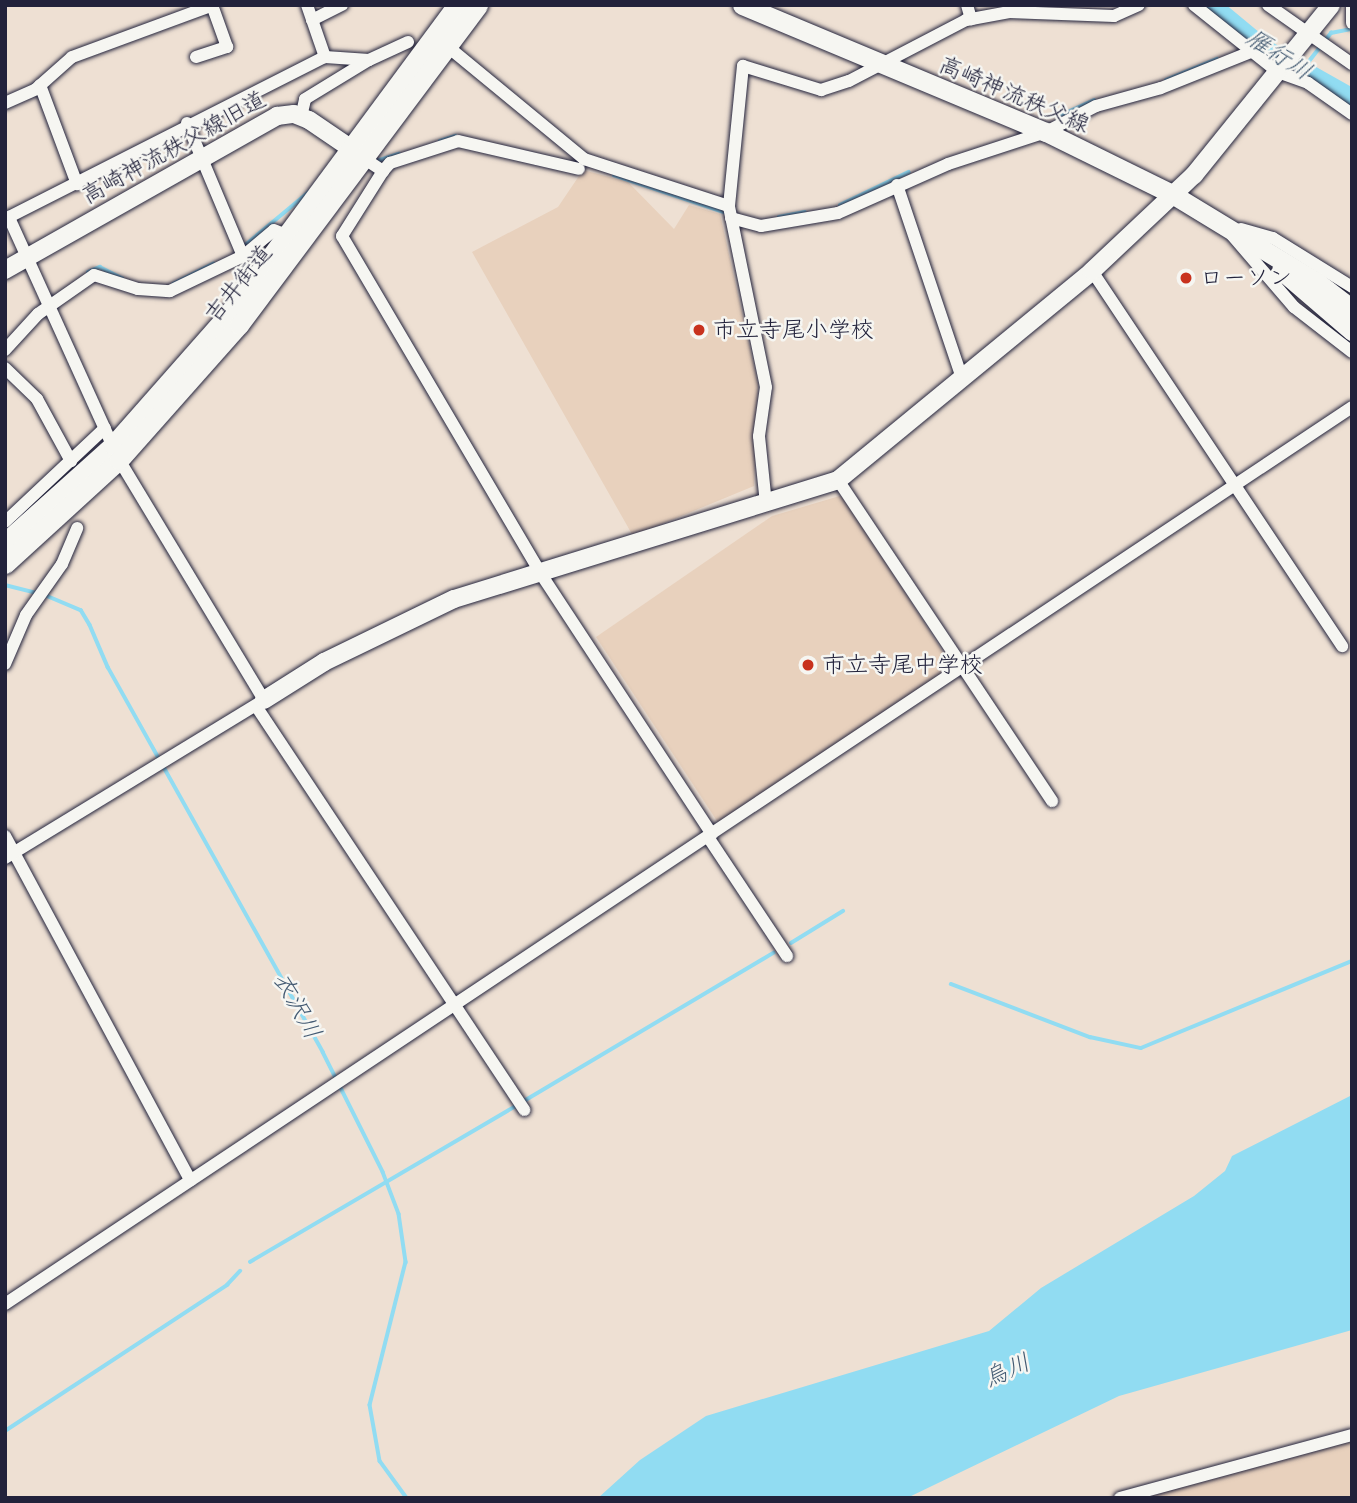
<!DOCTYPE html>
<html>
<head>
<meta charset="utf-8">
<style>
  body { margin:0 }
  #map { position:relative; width:1357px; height:1503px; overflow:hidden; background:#eee0d3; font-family:"Balsamiq Sans","Klee One",sans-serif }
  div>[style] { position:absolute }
  .built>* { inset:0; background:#e8d1bd }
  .water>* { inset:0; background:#91dcf2 }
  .stream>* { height:3.5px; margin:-1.75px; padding:0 1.75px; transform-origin:1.75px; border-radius:1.75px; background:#91dcf2 }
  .river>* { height:21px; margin:-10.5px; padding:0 10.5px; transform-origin:10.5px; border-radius:10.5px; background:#91dcf2 }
  .roads { filter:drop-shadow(0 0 2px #22223b) drop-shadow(0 0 2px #22223b) }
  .street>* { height:12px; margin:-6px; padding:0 6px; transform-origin:6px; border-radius:6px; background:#f6f6f2 }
  .secondary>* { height:18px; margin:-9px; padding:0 9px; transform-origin:9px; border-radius:9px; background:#f6f6f2 }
  .primary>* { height:19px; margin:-9.5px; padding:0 9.5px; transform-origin:9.5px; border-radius:9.5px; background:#f6f6f2 }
  .dots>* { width:19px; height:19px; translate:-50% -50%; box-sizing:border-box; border:4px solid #f6f6f2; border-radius:50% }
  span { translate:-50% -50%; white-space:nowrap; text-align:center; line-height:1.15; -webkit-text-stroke:5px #f6f6f2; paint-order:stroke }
  .street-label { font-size:23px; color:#22223b }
  .poi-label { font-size:23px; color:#22223b }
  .left { translate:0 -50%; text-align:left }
  .water-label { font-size:24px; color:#435a72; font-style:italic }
  .frame { position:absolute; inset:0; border:7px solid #22223b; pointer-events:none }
</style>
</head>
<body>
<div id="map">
  <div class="built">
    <div style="clip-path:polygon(583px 170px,628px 182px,674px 229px,689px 205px,720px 214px,758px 384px,754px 486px,633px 536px,472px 252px,558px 207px)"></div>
    <div style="clip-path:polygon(843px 495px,953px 668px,719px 824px,596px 637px,772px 516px)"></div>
    <div style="clip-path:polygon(1350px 1442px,1352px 1498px,1131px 1498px)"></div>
  </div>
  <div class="water">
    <div style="clip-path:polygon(1352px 1095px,1352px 1330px,1119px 1396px,907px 1498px,598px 1498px,640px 1460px,706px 1416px,989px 1331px,1041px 1288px,1194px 1196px,1225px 1171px,1232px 1156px)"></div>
  </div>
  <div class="stream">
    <div style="left:1303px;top:69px;width:46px;rotate:-52.1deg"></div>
    <div style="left:1331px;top:33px;width:21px;rotate:-11deg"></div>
    <div style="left:1166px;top:80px;width:55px;rotate:-22.4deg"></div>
    <div style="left:1061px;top:115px;width:36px;rotate:-24deg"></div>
    <div style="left:440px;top:141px;width:16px;rotate:-18deg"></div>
    <div style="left:377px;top:161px;width:23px;rotate:-18deg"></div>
    <div style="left:614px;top:175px;width:119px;rotate:18.6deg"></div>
    <div style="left:840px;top:205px;width:76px;rotate:-25.6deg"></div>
    <div style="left:779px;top:217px;width:26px;rotate:-11deg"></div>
    <div style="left:243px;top:247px;width:86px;rotate:-39.8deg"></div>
    <div style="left:88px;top:272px;width:13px;rotate:-23deg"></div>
    <div style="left:100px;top:267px;width:25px;rotate:27deg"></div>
    <div style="left:173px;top:284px;width:45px;rotate:-26.6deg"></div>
    <div style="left:5px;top:585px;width:33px;rotate:14deg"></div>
    <div style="left:45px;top:595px;width:39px;rotate:23deg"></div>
    <div style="left:81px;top:610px;width:17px;rotate:59deg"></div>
    <div style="left:90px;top:625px;width:46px;rotate:66.8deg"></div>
    <div style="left:108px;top:667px;width:441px;rotate:60.8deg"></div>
    <div style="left:323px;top:1052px;width:134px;rotate:63.4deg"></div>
    <div style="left:383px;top:1172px;width:45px;rotate:69.1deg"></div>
    <div style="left:399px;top:1214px;width:49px;rotate:81.7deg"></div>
    <div style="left:406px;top:1262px;width:147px;rotate:104.1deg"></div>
    <div style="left:370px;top:1405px;width:57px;rotate:79.9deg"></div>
    <div style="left:380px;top:1461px;width:46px;rotate:53.9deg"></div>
    <div style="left:791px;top:943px;width:61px;rotate:-31.6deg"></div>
    <div style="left:951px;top:984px;width:149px;rotate:20.9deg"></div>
    <div style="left:1090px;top:1037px;width:52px;rotate:12.2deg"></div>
    <div style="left:1141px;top:1048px;width:228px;rotate:-22.4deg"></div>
    <div style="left:524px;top:1101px;width:290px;rotate:-30.7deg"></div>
    <div style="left:250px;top:1262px;width:306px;rotate:-30.4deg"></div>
    <div style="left:5px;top:1431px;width:266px;rotate:-33.3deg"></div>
    <div style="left:227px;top:1285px;width:19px;rotate:-47deg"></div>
  </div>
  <div class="river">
    <div style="left:1210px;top:5px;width:69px;rotate:39.7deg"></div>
    <div style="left:1263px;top:49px;width:102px;rotate:29.3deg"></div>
  </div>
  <div class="roads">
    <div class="street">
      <div style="left:967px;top:5px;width:15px;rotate:74deg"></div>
      <div style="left:1194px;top:5px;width:107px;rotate:38.6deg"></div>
      <div style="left:1278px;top:72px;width:32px;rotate:20deg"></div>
      <div style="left:1308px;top:83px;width:54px;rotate:35.2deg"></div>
      <div style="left:1268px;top:5px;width:103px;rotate:35.1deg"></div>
      <div style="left:1352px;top:6px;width:17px;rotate:90deg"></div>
      <div style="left:312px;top:20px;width:34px;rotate:-27deg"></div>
      <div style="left:447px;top:46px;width:178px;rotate:39.5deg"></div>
      <div style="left:584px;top:159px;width:152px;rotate:18deg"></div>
      <div style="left:196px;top:57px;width:33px;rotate:-18deg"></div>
      <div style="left:227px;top:47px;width:45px;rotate:-109.7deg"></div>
      <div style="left:369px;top:60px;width:43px;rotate:-24.8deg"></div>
      <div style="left:40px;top:85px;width:106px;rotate:69.5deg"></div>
      <div style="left:5px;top:103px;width:34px;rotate:-24deg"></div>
      <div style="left:36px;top:89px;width:48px;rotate:-41.6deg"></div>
      <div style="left:72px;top:57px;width:150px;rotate:-20.2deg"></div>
      <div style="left:301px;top:117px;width:18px;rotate:-77deg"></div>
      <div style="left:305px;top:99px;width:75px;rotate:-31.4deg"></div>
      <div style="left:369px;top:60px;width:44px;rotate:-176.1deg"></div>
      <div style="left:187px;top:123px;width:144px;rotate:67.2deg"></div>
      <div style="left:365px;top:159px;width:22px;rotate:34deg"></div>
      <div style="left:383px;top:171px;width:77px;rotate:122.2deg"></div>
      <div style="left:342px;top:236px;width:392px;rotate:59.5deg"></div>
      <div style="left:541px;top:574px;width:311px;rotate:56.7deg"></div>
      <div style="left:383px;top:171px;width:11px;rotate:-49deg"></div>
      <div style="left:390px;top:163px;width:71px;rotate:-17.9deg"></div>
      <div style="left:458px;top:141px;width:124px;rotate:13deg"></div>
      <div style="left:897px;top:185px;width:204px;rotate:71.4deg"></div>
      <div style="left:731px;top:218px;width:31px;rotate:15deg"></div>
      <div style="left:761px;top:226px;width:78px;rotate:-9.6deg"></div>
      <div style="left:838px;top:213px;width:120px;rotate:-24deg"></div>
      <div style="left:948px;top:164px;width:103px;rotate:-18.1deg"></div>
      <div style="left:1046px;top:132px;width:56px;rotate:-27.5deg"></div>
      <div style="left:1096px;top:106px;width:67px;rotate:-15.5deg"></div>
      <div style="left:1161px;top:88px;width:99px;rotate:-21.9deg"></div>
      <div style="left:5px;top:219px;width:359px;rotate:-26.9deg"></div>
      <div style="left:325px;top:57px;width:55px;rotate:-109.1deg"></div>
      <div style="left:1241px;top:229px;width:33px;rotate:16deg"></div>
      <div style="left:1273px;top:238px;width:93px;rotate:31.8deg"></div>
      <div style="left:1232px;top:235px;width:95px;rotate:49.3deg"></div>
      <div style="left:1294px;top:307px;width:73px;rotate:37.8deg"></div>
      <div style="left:1092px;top:271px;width:451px;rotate:56.3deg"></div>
      <div style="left:5px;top:350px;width:49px;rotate:-47.5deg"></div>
      <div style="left:38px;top:314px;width:68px;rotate:-34.9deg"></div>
      <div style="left:94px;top:275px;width:46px;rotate:17.7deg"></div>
      <div style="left:138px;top:289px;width:32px;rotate:4deg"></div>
      <div style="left:170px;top:291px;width:81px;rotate:-25.6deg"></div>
      <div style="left:243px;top:256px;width:40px;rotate:-40deg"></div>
      <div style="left:274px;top:230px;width:16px;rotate:22deg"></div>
      <div style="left:5px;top:368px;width:45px;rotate:44.1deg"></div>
      <div style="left:37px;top:399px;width:71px;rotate:61.3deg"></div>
      <div style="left:838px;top:480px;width:386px;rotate:56.3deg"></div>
      <div style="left:766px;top:504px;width:68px;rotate:-95.9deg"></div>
      <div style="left:759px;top:436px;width:49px;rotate:-81.9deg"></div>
      <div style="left:766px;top:387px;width:185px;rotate:-101.6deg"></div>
      <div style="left:729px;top:206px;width:141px;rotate:-84.3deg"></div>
      <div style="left:743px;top:66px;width:82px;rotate:17.1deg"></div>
      <div style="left:821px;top:90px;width:29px;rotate:-18deg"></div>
      <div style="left:849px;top:81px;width:132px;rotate:-27.5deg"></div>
      <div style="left:966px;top:20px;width:44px;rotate:-10.5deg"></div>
      <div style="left:1009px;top:12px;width:105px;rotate:2.2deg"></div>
      <div style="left:1114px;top:16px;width:27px;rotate:-24deg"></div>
      <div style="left:5px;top:522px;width:137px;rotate:-43.2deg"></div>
      <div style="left:5px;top:664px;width:53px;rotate:-66.8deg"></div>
      <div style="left:26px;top:615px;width:62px;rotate:-54.8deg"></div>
      <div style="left:62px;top:564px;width:39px;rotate:-67deg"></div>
      <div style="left:256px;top:706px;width:485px;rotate:56.4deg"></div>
      <div style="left:5px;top:836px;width:391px;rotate:61.7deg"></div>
      <div style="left:708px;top:837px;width:143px;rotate:56.4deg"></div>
      <div style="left:5px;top:858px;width:303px;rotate:-31.4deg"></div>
      <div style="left:264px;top:700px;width:280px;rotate:-121.1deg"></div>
      <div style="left:119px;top:460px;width:267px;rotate:-114.4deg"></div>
      <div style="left:5px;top:1304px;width:1618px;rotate:-33.66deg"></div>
      <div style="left:1120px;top:1498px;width:240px;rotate:-15.2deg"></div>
    </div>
    <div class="secondary">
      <div style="left:5px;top:270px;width:313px;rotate:-29.5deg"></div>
      <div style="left:277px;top:116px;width:17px;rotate:-7deg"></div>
      <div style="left:294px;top:114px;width:16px;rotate:22deg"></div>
      <div style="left:309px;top:120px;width:64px;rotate:34.2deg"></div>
      <div style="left:264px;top:700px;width:71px;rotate:-32.3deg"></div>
      <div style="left:324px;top:662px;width:144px;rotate:-25.9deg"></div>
      <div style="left:454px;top:599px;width:402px;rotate:-17.2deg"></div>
      <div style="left:838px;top:480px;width:329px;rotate:-39.4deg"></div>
      <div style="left:1092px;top:271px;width:140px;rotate:-43.3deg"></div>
      <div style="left:1194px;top:175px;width:218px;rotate:-51.1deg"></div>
    </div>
    <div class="primary">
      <div style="left:742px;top:5px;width:329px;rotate:22.7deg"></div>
      <div style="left:1046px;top:132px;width:140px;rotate:26.2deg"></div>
      <div style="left:1172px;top:194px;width:170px;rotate:31.3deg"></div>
      <div style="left:1317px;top:282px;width:44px;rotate:37.6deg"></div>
      <div style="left:1281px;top:270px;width:94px;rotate:40.7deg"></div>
      <div style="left:5px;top:542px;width:145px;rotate:-41.9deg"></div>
      <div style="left:113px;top:445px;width:169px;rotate:-48.6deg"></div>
      <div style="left:225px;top:318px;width:390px;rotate:-53.5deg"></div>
      <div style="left:5px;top:564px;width:154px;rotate:-42.4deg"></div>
      <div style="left:119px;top:460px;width:181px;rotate:-48.4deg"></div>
      <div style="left:239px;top:325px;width:399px;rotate:-53.2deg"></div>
    </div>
  </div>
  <div class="dots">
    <div style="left:1186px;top:278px;background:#c8321e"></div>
    <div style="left:699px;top:330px;background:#c8321e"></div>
    <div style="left:808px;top:665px;background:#c8321e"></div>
  </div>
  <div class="street-label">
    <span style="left:1014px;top:95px;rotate:23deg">高崎神流秩父線</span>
    <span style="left:174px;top:148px;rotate:-29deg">高崎神流秩父線旧道</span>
    <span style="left:239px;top:284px;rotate:-51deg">吉井街道</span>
  </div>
  <div class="poi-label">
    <span class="left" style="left:1200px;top:278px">ローソン</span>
    <span class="left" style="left:713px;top:330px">市立寺尾小学校</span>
    <span class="left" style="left:822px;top:665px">市立寺尾中学校</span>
  </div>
  <div class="water-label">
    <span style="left:1279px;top:55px;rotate:33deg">雁行川</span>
    <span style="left:297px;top:1006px;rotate:61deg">衣沢川</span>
    <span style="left:1007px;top:1371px;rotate:-24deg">烏川</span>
  </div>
  <div class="frame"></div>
</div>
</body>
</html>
